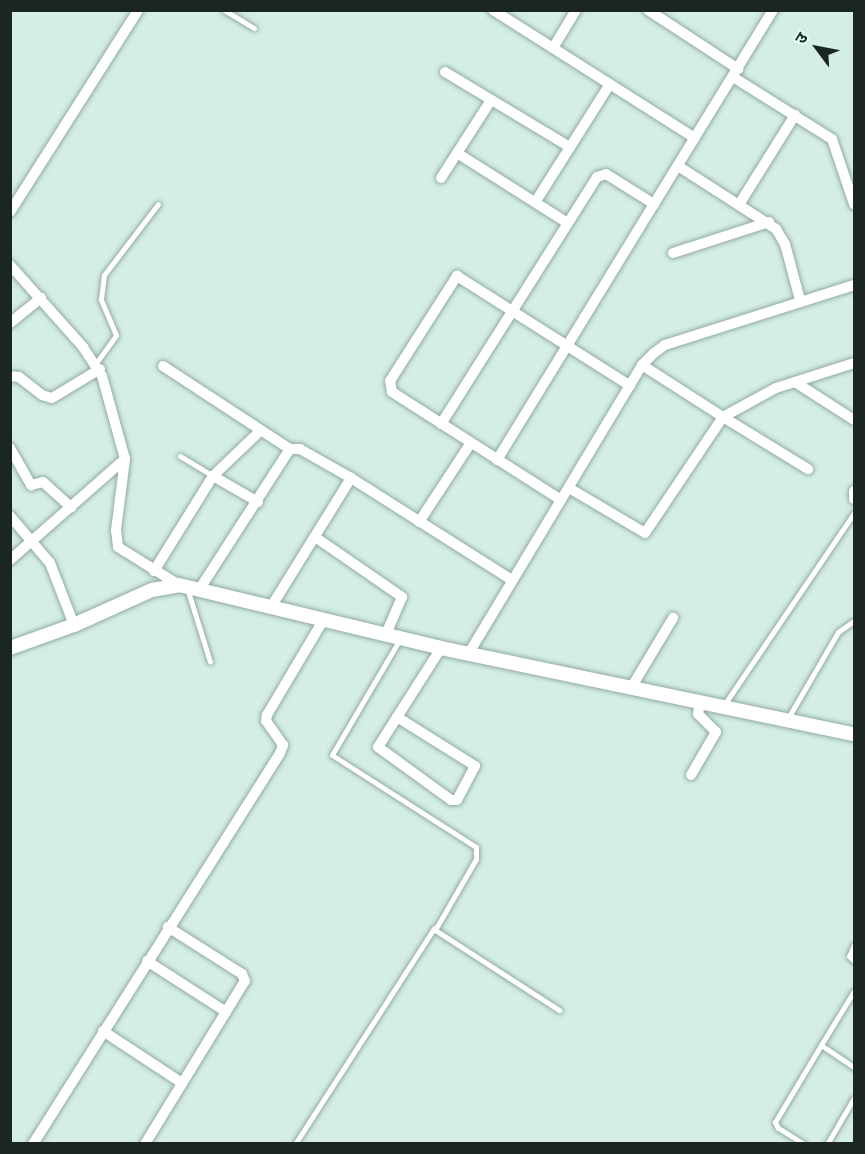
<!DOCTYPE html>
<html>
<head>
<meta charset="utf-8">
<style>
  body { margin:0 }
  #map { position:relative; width:865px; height:1154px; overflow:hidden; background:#d4eee3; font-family:"Fira Sans Condensed","Noto Sans Devanagari",sans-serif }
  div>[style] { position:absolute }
  .roads { filter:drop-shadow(0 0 2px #93aba1) drop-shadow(0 0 2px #93aba1) }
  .service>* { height:5px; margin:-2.5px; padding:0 2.5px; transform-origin:2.5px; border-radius:2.5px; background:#fff }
  .minor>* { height:10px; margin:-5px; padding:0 5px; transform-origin:5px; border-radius:5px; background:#fff }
  .tertiary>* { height:14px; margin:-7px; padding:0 7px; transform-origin:7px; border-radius:7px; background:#fff }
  span { translate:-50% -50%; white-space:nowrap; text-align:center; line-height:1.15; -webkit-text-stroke:6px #e1fcf0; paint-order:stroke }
  .frame { position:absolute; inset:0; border:12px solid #1b2521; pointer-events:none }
  .north { position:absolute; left:787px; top:18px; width:60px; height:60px; -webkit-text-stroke:4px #e1fcf0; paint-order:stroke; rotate:302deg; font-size:16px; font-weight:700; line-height:24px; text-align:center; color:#1b2521 }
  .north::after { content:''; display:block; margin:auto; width:21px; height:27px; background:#1b2521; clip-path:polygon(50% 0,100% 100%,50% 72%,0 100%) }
</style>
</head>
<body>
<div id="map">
  <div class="roads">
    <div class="service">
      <div style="left:224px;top:10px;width:35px;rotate:31deg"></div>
      <div style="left:96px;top:363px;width:34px;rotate:-54deg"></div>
      <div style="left:116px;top:335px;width:39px;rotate:-113deg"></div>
      <div style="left:101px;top:299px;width:24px;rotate:-83deg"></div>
      <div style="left:104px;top:275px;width:89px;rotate:-52.7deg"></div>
      <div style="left:180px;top:456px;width:39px;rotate:31deg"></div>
      <div style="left:187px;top:588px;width:77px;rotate:72.7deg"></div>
      <div style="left:400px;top:639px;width:134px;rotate:120.4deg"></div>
      <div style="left:332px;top:755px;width:171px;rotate:32.6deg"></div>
      <div style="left:476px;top:847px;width:12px;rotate:90deg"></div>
      <div style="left:476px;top:859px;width:82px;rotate:120deg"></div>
      <div style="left:435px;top:930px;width:148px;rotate:32.8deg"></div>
      <div style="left:724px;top:705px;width:232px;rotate:-55.9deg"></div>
      <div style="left:788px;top:718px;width:99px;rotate:-59.8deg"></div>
      <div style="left:838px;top:632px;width:19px;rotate:-35deg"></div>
      <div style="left:854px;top:945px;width:12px;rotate:114deg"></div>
      <div style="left:849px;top:956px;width:7px;rotate:45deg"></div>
      <div style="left:854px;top:991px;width:63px;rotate:121.4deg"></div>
      <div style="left:821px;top:1045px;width:40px;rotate:34deg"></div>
      <div style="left:295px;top:1144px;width:257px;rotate:-57.2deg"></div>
      <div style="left:804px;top:1144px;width:31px;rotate:-148deg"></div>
      <div style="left:778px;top:1128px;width:7px;rotate:-117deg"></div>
      <div style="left:775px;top:1122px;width:90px;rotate:-59.1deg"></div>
      <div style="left:827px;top:1144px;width:53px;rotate:-59.6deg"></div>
    </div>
    <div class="minor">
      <div style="left:493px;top:10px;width:239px;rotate:32.4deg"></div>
      <div style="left:648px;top:10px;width:108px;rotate:33.2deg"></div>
      <div style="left:553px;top:48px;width:44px;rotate:-58.8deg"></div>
      <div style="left:445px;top:72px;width:146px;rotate:31deg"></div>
      <div style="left:733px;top:77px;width:117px;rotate:32.1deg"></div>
      <div style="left:832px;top:139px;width:69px;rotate:71.3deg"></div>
      <div style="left:457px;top:153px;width:129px;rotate:32.3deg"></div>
      <div style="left:678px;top:166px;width:117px;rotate:32.7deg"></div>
      <div style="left:776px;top:229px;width:17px;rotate:59deg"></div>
      <div style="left:785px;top:244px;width:58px;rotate:75deg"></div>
      <div style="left:441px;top:178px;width:93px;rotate:-57.3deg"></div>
      <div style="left:536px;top:201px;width:138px;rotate:-57.7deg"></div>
      <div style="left:740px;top:203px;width:104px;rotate:-58deg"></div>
      <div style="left:10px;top:212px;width:239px;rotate:-57.6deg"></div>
      <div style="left:673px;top:253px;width:101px;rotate:-17.9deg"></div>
      <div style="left:10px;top:265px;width:110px;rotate:48.3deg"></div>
      <div style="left:83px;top:347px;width:35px;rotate:57deg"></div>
      <div style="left:102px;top:376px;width:86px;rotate:74.5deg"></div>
      <div style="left:125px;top:459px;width:72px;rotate:97.2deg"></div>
      <div style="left:116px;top:530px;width:17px;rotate:83deg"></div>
      <div style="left:118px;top:547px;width:72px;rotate:31.9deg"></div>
      <div style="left:10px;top:323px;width:40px;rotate:-39deg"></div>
      <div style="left:642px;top:365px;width:96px;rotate:32.7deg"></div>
      <div style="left:723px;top:417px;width:60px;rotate:-28.7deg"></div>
      <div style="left:776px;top:388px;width:82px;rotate:-17.8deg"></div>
      <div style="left:163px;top:366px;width:152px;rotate:33.2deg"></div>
      <div style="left:290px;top:449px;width:10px"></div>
      <div style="left:300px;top:449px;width:59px;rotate:29.6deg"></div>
      <div style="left:351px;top:478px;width:191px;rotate:32.4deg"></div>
      <div style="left:10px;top:376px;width:9px;rotate:6deg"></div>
      <div style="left:19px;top:377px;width:29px;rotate:38deg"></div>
      <div style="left:42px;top:395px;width:10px;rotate:17deg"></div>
      <div style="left:52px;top:398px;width:56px;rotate:-31.1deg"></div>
      <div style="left:795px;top:382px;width:70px;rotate:32.8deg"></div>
      <div style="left:441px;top:424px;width:292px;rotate:-57.7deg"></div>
      <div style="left:597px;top:177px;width:9px;rotate:-18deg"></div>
      <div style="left:606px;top:174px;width:57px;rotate:32deg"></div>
      <div style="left:10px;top:448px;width:43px;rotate:60.4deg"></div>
      <div style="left:31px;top:485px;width:12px;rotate:-14deg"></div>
      <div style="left:43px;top:482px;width:38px;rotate:42deg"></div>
      <div style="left:497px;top:460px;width:528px;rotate:-58.48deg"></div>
      <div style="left:213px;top:476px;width:52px;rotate:30deg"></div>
      <div style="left:569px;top:488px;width:88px;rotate:30.6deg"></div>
      <div style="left:645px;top:533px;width:140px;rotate:-56.1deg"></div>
      <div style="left:723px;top:417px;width:100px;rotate:31.5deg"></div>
      <div style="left:854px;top:491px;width:8px;rotate:90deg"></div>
      <div style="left:561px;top:500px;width:201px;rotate:-147.4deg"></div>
      <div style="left:392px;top:392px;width:11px;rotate:-100deg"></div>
      <div style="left:390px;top:381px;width:125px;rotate:-57.5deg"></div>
      <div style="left:457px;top:276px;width:205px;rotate:32.4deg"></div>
      <div style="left:10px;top:516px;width:62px;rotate:49.6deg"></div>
      <div style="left:50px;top:563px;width:66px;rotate:68.8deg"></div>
      <div style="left:419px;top:522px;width:93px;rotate:-56.8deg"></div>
      <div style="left:315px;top:537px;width:106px;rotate:34.6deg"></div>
      <div style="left:402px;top:597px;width:40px;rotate:113.4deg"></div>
      <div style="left:10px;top:560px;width:153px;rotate:-41.3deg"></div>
      <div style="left:154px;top:571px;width:112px;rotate:-58.2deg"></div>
      <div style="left:213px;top:476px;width:66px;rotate:-43.8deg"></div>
      <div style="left:199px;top:590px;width:168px;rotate:-57.2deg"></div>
      <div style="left:271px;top:607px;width:152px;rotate:-58.2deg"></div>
      <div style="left:469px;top:653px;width:336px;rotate:-59deg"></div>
      <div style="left:642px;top:365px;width:17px;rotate:-45deg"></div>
      <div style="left:654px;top:353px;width:14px;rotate:-36deg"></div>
      <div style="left:665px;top:345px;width:198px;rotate:-17.6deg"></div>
      <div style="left:631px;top:688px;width:82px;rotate:-59deg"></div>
      <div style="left:397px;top:717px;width:92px;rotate:32.1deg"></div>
      <div style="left:475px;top:766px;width:38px;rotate:118deg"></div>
      <div style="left:457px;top:800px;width:6px;rotate:180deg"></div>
      <div style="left:451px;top:800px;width:90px;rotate:-144deg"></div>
      <div style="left:378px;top:747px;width:117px;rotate:-57.5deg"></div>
      <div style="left:691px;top:775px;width:50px;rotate:-59.8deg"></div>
      <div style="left:716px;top:732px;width:25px;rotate:-135deg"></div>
      <div style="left:698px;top:714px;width:12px;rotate:-81deg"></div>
      <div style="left:147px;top:961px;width:94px;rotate:32.8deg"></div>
      <div style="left:103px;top:1031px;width:95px;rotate:33.4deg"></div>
      <div style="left:33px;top:1144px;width:462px;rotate:-57.7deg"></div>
      <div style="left:280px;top:753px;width:9px;rotate:-69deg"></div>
      <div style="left:283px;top:745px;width:29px;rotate:-125deg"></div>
      <div style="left:266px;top:721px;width:6px;rotate:-81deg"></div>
      <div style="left:267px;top:715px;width:112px;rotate:-59.3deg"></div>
      <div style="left:145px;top:1144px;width:191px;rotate:-58.5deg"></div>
      <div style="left:245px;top:981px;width:8px;rotate:-113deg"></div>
      <div style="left:242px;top:974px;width:88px;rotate:-147.6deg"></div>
    </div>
    <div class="tertiary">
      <div style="left:10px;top:648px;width:68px;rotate:-19.8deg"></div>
      <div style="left:74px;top:625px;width:85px;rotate:-24.2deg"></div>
      <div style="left:152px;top:590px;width:27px;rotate:-10deg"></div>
      <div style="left:179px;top:585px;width:269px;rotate:13.5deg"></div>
      <div style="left:441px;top:648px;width:422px;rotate:11.8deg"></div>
    </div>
  </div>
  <div class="frame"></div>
  <div class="north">उ</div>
</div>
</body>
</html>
